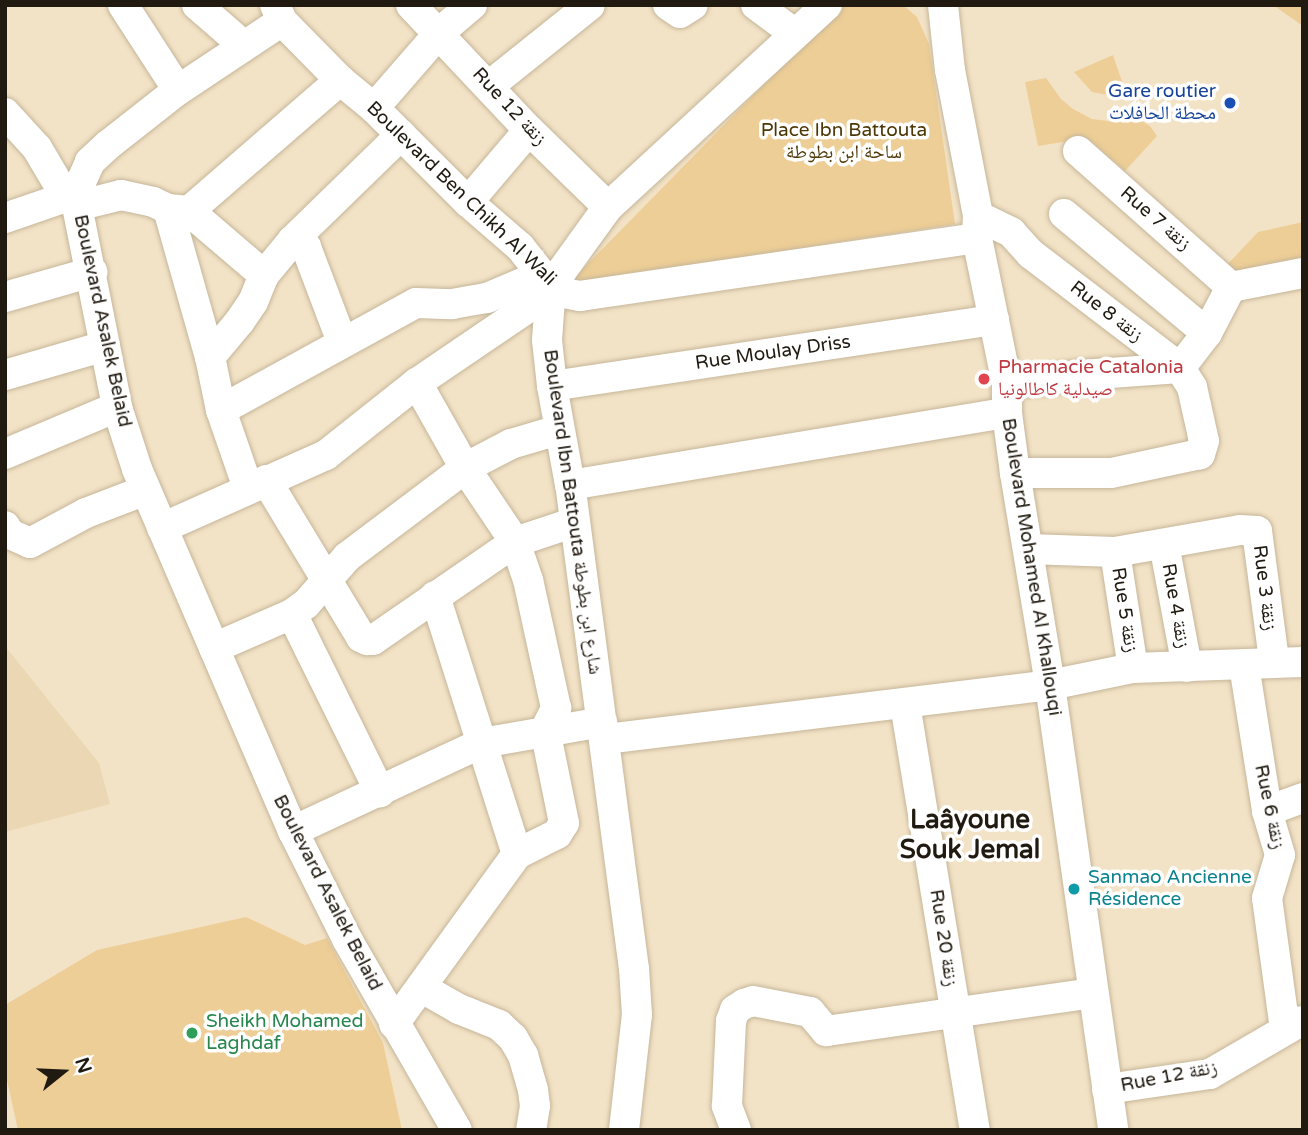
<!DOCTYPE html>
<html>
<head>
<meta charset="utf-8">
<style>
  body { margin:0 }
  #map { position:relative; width:1308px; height:1135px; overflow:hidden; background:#f3e3c6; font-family:"Varela Round","Noto Naskh Arabic",sans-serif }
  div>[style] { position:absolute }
  .built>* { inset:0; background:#ebd7b3 }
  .green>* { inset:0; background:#edce96 }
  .roads { filter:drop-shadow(0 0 2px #c6b69a) drop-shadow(0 0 2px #c6b69a) }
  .minor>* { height:30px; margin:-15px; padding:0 15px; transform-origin:15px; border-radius:15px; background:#fff }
  .dots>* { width:19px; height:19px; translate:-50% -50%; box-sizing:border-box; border:4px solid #fff; border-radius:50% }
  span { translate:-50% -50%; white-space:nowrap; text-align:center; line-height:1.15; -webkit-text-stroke:7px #fff; paint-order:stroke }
  .transit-label { font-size:19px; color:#164399 }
  .right { translate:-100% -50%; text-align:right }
  .street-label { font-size:19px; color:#201a10 }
  .park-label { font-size:19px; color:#4d3704 }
  .health-label { font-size:19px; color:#be3a42 }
  .left { translate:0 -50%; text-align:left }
  .culture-label { font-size:19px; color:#0d838f }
  .leisure-label { font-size:19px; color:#27864d }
  .district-label { font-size:26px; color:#201a10; font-weight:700 }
  .frame { position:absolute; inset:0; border:7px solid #201a10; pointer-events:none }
  .north { position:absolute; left:28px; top:1037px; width:70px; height:70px; -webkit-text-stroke:5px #fff; paint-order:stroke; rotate:72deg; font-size:19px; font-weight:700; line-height:28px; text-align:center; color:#201a10 }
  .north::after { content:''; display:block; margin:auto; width:24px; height:32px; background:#201a10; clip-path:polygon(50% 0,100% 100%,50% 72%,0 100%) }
</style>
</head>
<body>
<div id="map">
  <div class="built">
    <div style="clip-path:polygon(5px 646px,99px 763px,110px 804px,5px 832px)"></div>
  </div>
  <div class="green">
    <div style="clip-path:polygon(845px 5px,903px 5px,917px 17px,929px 44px,955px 224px,568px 284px,828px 19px)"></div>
    <div style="clip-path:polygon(1273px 5px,1303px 5px,1303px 26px)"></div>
    <div style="clip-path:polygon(1113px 55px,1128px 99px,1092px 92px,1074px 72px)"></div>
    <div style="clip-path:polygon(1046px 78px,1061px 99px,1073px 109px,1092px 119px,1108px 121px,1141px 121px,1150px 126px,1157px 136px,1125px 171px,1087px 138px,1038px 146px,1025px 82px)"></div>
    <div style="clip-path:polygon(1303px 222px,1303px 261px,1233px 274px,1226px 266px,1258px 232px)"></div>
    <div style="clip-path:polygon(246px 917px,305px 945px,327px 938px,383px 1043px,402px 1130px,18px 1130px,5px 1071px,5px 1005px,97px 950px)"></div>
  </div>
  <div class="roads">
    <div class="minor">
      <div style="left:123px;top:5px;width:101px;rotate:57.1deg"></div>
      <div style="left:197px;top:5px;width:61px;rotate:41deg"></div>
      <div style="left:275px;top:5px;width:17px;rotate:66deg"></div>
      <div style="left:282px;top:21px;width:83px;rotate:45.5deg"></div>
      <div style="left:340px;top:80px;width:44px;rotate:39.5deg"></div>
      <div style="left:374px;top:108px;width:133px;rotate:45deg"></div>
      <div style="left:468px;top:202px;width:69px;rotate:40.9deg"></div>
      <div style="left:520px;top:247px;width:50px;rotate:51.5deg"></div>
      <div style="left:551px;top:286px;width:15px;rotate:28deg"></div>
      <div style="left:564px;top:293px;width:16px;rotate:11deg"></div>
      <div style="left:580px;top:296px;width:401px;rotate:-8.3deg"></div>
      <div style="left:411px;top:5px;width:172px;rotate:46.7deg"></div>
      <div style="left:529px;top:130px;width:110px;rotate:44.3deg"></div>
      <div style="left:668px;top:5px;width:14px;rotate:34deg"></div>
      <div style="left:680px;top:13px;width:15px;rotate:-32deg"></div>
      <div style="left:756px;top:5px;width:47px;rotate:36.4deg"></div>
      <div style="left:943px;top:5px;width:65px;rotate:83.9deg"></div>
      <div style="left:950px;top:70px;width:149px;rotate:79.1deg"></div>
      <div style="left:978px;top:216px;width:22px;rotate:93deg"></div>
      <div style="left:977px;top:238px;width:149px;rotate:78.4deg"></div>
      <div style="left:1007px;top:384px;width:29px;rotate:90deg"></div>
      <div style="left:1007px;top:413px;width:61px;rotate:82.4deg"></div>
      <div style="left:1015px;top:473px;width:215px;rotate:80.6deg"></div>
      <div style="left:1050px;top:685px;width:449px;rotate:81.9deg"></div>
      <div style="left:282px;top:21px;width:125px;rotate:146.4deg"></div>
      <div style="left:178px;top:90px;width:89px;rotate:141.8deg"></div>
      <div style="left:108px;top:145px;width:25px;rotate:137deg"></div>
      <div style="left:90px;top:162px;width:30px;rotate:114deg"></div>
      <div style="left:78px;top:189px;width:17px;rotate:93deg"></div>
      <div style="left:77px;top:206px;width:205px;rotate:78.7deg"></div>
      <div style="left:117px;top:407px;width:65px;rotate:72.1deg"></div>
      <div style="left:137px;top:469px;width:394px;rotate:66.7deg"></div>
      <div style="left:293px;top:831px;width:121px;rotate:63.4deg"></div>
      <div style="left:347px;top:939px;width:220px;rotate:60.1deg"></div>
      <div style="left:489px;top:86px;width:129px;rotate:-38.7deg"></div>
      <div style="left:374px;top:108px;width:101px;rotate:-49deg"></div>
      <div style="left:440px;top:32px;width:42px;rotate:-40.2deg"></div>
      <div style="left:5px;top:113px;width:47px;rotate:47.6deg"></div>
      <div style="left:37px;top:148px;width:57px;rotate:59.4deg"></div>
      <div style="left:1078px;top:151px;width:205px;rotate:41.6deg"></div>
      <div style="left:468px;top:202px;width:94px;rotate:-49.7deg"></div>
      <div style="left:77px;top:206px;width:45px;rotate:-14deg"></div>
      <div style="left:121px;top:195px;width:33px;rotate:12deg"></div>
      <div style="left:153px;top:202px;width:17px;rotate:25deg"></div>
      <div style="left:168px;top:209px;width:21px;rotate:5deg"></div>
      <div style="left:189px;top:211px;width:200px;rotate:-40.9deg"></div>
      <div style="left:168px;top:209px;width:154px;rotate:74.2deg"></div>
      <div style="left:189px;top:211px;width:99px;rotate:40.5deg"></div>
      <div style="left:1064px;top:214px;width:186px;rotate:39.8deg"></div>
      <div style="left:978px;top:216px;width:37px;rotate:26deg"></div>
      <div style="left:1011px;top:232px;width:30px;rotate:48deg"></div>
      <div style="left:1031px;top:254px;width:188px;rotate:37.4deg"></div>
      <div style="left:1180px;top:368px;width:22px;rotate:58deg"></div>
      <div style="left:1192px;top:387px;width:55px;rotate:77.5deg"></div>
      <div style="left:1204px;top:441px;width:14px;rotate:107deg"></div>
      <div style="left:1200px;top:454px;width:91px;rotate:167.9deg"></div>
      <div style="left:1111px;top:473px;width:96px;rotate:180deg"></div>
      <div style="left:5px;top:218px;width:65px;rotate:-19deg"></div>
      <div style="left:66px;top:197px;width:14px;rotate:-34deg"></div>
      <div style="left:293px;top:240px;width:151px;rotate:-44.2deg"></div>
      <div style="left:1231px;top:287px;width:73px;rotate:-11deg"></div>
      <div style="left:5px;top:297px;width:91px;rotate:-16deg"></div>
      <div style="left:5px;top:375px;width:104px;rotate:-16.2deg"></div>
      <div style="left:1007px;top:384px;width:76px;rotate:-6.8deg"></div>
      <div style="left:1082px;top:375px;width:98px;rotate:-4.1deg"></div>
      <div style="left:1180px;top:368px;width:44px;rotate:-52.4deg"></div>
      <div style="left:1207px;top:333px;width:52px;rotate:-62.4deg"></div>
      <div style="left:552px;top:386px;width:447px;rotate:-8.5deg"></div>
      <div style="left:221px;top:410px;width:222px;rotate:-28.8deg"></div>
      <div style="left:416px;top:303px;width:36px;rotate:2deg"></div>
      <div style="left:452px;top:304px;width:36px;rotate:-10deg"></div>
      <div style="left:487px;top:298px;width:59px;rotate:-23.1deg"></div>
      <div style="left:5px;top:454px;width:121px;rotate:-22.8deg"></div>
      <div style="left:266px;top:480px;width:184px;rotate:58.8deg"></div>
      <div style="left:361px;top:637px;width:7px;rotate:27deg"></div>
      <div style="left:367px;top:640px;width:6px"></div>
      <div style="left:373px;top:640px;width:173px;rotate:-34.6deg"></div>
      <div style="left:515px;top:542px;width:63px;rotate:-18.4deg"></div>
      <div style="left:570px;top:485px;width:443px;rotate:-9.4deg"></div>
      <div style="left:248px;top:488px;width:83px;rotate:-109.1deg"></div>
      <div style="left:221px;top:410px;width:54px;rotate:-101.7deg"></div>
      <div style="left:210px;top:357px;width:47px;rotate:-50.2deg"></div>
      <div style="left:240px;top:321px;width:23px;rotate:-56deg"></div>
      <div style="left:253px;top:302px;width:29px;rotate:-68deg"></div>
      <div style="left:264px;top:275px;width:45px;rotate:-50.4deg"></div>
      <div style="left:293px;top:240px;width:15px;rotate:28deg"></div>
      <div style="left:306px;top:247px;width:102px;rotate:69.2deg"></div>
      <div style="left:5px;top:526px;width:9px;rotate:58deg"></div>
      <div style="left:10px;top:534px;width:22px;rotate:24deg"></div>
      <div style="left:30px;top:543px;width:64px;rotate:-28.2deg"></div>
      <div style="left:86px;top:513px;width:64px;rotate:-21deg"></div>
      <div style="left:162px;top:528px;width:180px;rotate:-24deg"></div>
      <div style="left:326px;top:455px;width:116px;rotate:-38.4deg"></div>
      <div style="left:417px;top:383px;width:162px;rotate:-34.2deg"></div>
      <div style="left:1164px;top:544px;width:125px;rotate:79.4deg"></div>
      <div style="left:1028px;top:549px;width:87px;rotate:2deg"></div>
      <div style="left:1115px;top:552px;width:127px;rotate:-10deg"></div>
      <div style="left:1240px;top:530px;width:17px;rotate:3deg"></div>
      <div style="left:1257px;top:531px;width:131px;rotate:82.5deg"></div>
      <div style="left:1115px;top:552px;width:117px;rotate:81.2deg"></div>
      <div style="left:435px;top:596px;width:271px;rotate:72.4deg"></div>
      <div style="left:292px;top:614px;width:199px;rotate:63.7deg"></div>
      <div style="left:214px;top:648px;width:85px;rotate:-23.6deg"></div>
      <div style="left:292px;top:614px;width:17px;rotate:-36deg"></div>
      <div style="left:306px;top:604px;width:62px;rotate:-48.9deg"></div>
      <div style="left:347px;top:557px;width:148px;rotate:-37deg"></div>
      <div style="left:465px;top:468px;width:52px;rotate:-27.6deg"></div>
      <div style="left:511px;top:444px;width:49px;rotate:-16.6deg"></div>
      <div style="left:1244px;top:665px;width:148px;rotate:81deg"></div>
      <div style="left:1267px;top:811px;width:46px;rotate:73.5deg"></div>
      <div style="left:1280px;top:855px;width:45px;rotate:106.8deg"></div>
      <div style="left:1267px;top:898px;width:133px;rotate:82.2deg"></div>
      <div style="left:905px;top:704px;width:432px;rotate:80.7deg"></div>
      <div style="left:605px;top:739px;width:448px;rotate:-6.9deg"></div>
      <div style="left:1050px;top:685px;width:85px;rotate:-11.6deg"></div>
      <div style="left:1133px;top:668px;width:170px;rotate:-2deg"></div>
      <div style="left:1267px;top:811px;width:38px;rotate:-20deg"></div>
      <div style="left:293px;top:831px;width:208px;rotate:-25deg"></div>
      <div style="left:482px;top:743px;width:122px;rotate:-9.9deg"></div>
      <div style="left:422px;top:988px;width:43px;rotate:29.6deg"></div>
      <div style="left:459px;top:1009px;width:43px;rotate:21.8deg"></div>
      <div style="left:499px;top:1025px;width:19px;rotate:43deg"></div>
      <div style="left:513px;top:1038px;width:20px;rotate:60deg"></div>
      <div style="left:523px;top:1055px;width:36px;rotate:74deg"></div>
      <div style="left:533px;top:1090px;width:16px;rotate:83deg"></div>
      <div style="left:535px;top:1106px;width:24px;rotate:99deg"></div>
      <div style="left:394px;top:1024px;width:210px;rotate:-54.1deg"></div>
      <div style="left:517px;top:854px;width:45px;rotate:-26.6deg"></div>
      <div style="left:557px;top:834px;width:13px;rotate:-58deg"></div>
      <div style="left:564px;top:823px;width:95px;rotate:-101.5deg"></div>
      <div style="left:545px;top:730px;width:25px;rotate:-63deg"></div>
      <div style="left:556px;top:708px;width:131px;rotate:-102.3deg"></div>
      <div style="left:528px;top:580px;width:40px;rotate:-108.9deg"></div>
      <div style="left:515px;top:542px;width:89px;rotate:-124deg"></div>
      <div style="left:465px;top:468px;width:98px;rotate:-119.5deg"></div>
      <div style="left:1107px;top:1089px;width:104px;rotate:-8.3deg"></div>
      <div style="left:1210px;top:1074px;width:105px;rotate:-30.2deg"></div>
      <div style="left:624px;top:1130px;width:116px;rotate:-83.6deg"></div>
      <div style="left:637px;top:1015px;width:46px;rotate:-93.7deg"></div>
      <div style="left:634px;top:969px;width:488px;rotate:-97.5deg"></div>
      <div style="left:570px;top:485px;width:101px;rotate:-100.3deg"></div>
      <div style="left:552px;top:386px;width:46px;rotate:-96.2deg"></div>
      <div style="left:547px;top:340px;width:54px;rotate:-85.8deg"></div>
      <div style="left:551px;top:286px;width:97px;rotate:-54.2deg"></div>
      <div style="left:608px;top:207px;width:298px;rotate:-42.7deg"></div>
      <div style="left:736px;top:1130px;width:26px;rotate:-111deg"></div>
      <div style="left:727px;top:1106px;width:85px;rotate:-87.3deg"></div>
      <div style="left:731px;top:1021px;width:12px;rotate:-70deg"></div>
      <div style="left:735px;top:1010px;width:11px;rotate:-34deg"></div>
      <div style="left:744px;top:1004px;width:9px;rotate:-18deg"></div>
      <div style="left:753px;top:1001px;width:58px;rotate:10.9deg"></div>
      <div style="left:810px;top:1012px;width:25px;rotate:50deg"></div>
      <div style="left:826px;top:1031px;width:270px;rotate:-8.1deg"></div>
    </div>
  </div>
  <div class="dots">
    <div style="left:1230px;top:103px;background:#1a4fb4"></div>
    <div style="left:984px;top:379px;background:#e0444e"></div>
    <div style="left:1074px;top:889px;background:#0f9aa8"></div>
    <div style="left:192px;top:1033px;background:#2e9e5b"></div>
  </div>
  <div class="transit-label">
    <span class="right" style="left:1216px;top:103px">Gare routier<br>محطة الحافلات</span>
  </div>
  <div class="street-label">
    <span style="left:509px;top:107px;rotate:47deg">Rue 12 زنقة</span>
    <span style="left:461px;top:194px;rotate:44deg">Boulevard Ben Chikh Al Wali</span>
    <span style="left:1155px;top:219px;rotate:41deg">Rue 7 زنقة</span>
    <span style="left:1106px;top:312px;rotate:38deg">Rue 8 زنقة</span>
    <span style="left:102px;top:321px;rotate:78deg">Boulevard Asalek Belaid</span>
    <span style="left:773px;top:353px;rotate:-8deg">Rue Moulay Driss</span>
    <span style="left:572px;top:512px;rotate:82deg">Boulevard Ibn Battouta شارع ابن بطوطة</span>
    <span style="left:1031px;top:567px;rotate:81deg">Boulevard Mohamed Al Khallouqi</span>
    <span style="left:1264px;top:588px;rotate:83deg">Rue 3 زنقة</span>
    <span style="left:1175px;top:606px;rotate:80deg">Rue 4 زنقة</span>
    <span style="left:1124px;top:610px;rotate:81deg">Rue 5 زنقة</span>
    <span style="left:1269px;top:807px;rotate:78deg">Rue 6 زنقة</span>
    <span style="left:327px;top:893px;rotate:63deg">Boulevard Asalek Belaid</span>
    <span style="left:943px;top:938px;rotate:81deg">Rue 20 زنقة</span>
    <span style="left:1169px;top:1077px;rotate:-11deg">Rue 12 زنقة</span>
  </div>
  <div class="park-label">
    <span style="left:844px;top:142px">Place Ibn Battouta<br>ساحة ابن بطوطة</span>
  </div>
  <div class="health-label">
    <span class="left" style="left:998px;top:379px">Pharmacie Catalonia<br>صيدلية كاطالونيا</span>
  </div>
  <div class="culture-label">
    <span class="left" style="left:1088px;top:889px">Sanmao Ancienne<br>Résidence</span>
  </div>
  <div class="leisure-label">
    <span class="left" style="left:206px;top:1033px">Sheikh Mohamed<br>Laghdaf</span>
  </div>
  <div class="district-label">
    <span style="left:970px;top:835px">Laâyoune<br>Souk Jemal</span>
  </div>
  <div class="frame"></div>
  <div class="north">N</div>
</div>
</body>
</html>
